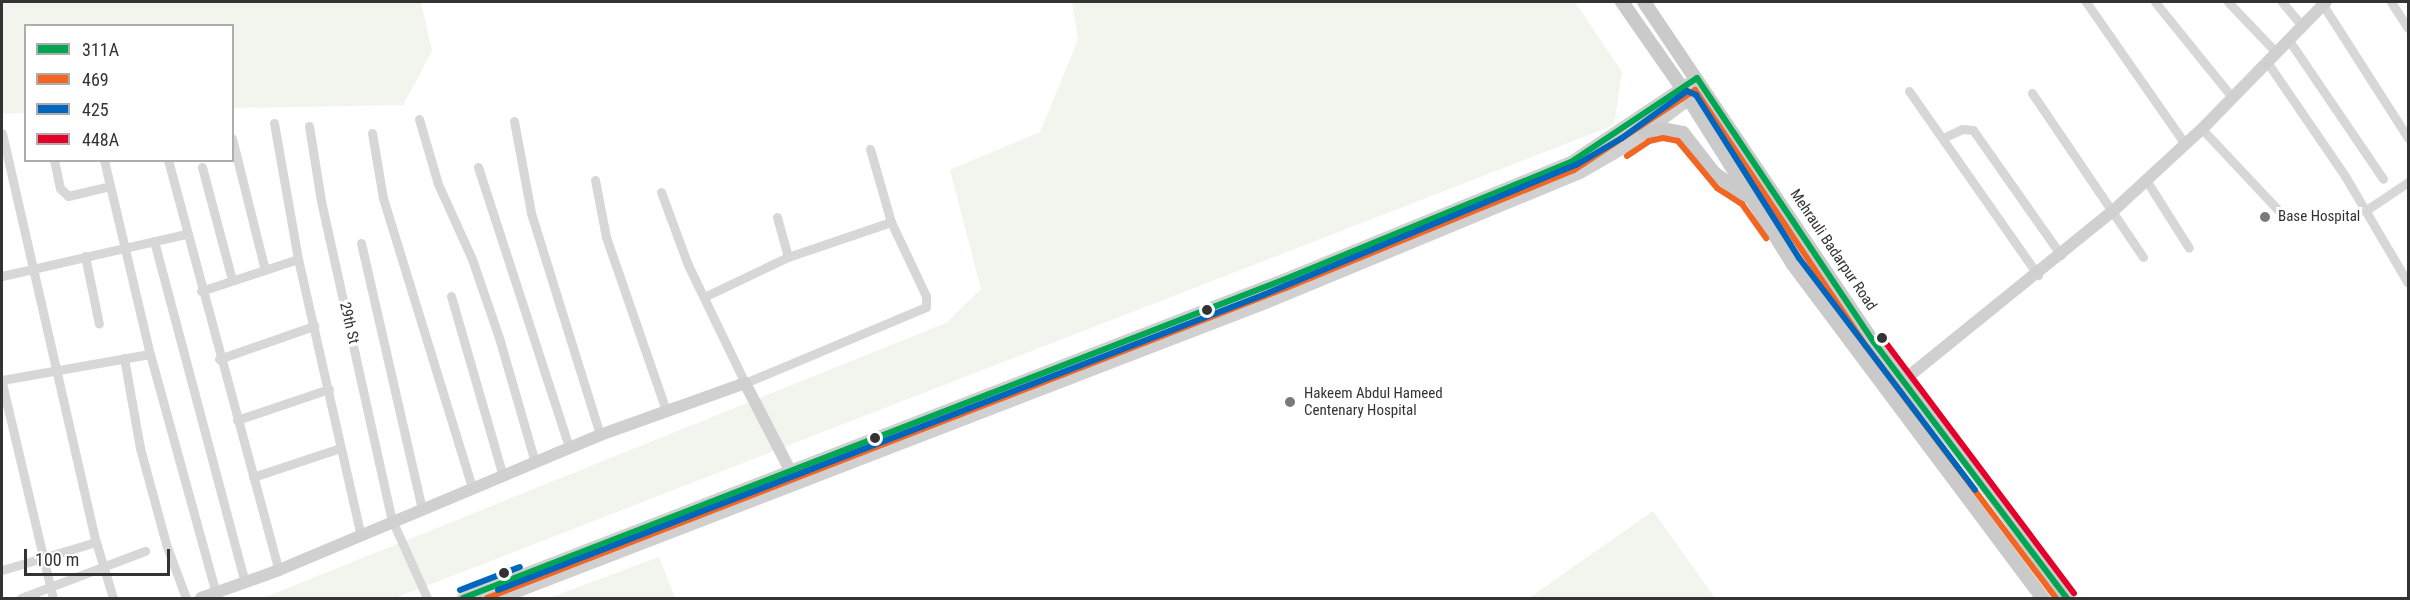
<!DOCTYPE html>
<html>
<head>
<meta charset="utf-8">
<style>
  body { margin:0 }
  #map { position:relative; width:2410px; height:600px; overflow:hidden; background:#fff; font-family:"Roboto Condensed",sans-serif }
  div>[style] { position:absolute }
  .green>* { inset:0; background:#f1f5ed }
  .street>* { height:9px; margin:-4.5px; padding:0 4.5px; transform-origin:4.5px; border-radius:4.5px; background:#d7d7d7 }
  .secondary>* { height:12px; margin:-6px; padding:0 6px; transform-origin:6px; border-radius:6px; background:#d0d0d0 }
  .primary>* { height:14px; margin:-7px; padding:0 7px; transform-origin:7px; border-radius:7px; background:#cacaca }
  .bus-1>* { height:6px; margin:-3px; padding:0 3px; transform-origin:3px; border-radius:3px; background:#00a651 }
  .bus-2>* { height:6px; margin:-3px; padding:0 3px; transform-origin:3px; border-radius:3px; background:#f26522 }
  .bus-3>* { height:6px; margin:-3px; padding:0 3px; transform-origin:3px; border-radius:3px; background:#0065bd }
  .bus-4>* { height:6px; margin:-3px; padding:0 3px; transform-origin:3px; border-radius:3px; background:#e4002b }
  .dots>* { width:16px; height:16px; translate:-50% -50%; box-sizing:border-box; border:3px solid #fff; border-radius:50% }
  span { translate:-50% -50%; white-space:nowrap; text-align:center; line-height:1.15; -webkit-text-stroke:6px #fff; paint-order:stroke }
  .poi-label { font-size:15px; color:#333 }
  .left { translate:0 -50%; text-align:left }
  .street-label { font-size:15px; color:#333 }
  .frame { position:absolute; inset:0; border:3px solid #333; pointer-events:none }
  .legend { position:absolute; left:24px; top:24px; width:210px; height:138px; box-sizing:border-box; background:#fff; border:2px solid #adadad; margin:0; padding:8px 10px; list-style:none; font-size:18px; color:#333 }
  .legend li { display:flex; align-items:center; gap:12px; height:30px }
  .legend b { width:30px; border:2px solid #adadad }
  .scale { position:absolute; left:24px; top:549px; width:146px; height:27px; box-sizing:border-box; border:3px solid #333; border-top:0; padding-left:8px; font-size:18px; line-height:21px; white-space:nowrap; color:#333; -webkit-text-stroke:4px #fff; paint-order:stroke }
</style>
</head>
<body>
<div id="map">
  <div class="green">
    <div style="clip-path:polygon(2px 2px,421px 2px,432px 51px,403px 105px,233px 108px,232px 26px,26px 26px,25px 113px,2px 114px)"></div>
    <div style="clip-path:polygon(1072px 2px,1575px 2px,1622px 72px,1614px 125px,395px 598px,263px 598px,946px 323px,981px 289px,950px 170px,1040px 132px,1078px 40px)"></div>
    <div style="clip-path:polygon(1653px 511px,1715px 598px,1529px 598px)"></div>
    <div style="clip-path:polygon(659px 557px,675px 598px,549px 598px)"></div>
  </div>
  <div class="street">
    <div style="left:2086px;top:2px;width:173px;rotate:55.1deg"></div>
    <div style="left:2155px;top:2px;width:121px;rotate:51deg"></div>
    <div style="left:2228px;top:2px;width:69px;rotate:46.2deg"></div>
    <div style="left:2282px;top:2px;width:31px;rotate:50deg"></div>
    <div style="left:2391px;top:2px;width:31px;rotate:57deg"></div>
    <div style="left:2323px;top:5px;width:158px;rotate:57.4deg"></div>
    <div style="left:2288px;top:39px;width:169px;rotate:55.8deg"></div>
    <div style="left:2267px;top:62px;width:138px;rotate:55.6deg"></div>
    <div style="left:2345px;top:176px;width:124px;rotate:59.5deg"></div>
    <div style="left:1909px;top:91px;width:225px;rotate:55deg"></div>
    <div style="left:2032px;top:93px;width:198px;rotate:55.9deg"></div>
    <div style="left:419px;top:119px;width:68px;rotate:73.7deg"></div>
    <div style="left:438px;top:184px;width:82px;rotate:65.6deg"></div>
    <div style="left:472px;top:259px;width:87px;rotate:71.1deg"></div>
    <div style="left:500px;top:341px;width:126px;rotate:73.9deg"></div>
    <div style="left:514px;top:121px;width:94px;rotate:79.5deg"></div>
    <div style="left:531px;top:213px;width:232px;rotate:72.7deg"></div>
    <div style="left:274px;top:123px;width:138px;rotate:80deg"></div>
    <div style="left:298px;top:259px;width:281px;rotate:77.2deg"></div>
    <div style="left:309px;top:126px;width:76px;rotate:80.9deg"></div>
    <div style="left:321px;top:201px;width:327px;rotate:77.5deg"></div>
    <div style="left:392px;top:520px;width:85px;rotate:65.8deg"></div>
    <div style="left:2202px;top:129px;width:110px;rotate:46.8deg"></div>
    <div style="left:2px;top:133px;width:420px;rotate:77.1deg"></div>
    <div style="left:96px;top:542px;width:59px;rotate:73.1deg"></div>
    <div style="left:372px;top:133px;width:66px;rotate:80.4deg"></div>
    <div style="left:383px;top:198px;width:303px;rotate:72.9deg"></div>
    <div style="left:232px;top:138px;width:136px;rotate:76deg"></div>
    <div style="left:1943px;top:138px;width:21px;rotate:-25deg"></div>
    <div style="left:1962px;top:129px;width:11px;rotate:5deg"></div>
    <div style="left:1973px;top:130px;width:153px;rotate:54.9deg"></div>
    <div style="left:54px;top:160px;width:29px;rotate:78deg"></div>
    <div style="left:60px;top:188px;width:11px;rotate:45deg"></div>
    <div style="left:68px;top:196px;width:43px;rotate:-13.4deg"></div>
    <div style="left:104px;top:160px;width:199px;rotate:76.7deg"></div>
    <div style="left:150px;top:354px;width:248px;rotate:74.6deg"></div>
    <div style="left:168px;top:160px;width:425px;rotate:74.9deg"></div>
    <div style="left:202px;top:167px;width:117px;rotate:75.1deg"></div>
    <div style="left:478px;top:167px;width:294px;rotate:72deg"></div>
    <div style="left:595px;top:180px;width:58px;rotate:79.1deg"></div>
    <div style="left:606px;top:237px;width:183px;rotate:70.9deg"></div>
    <div style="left:2146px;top:180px;width:80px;rotate:57.7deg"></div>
    <div style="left:661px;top:192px;width:78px;rotate:69.7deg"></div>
    <div style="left:688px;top:265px;width:131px;rotate:64.2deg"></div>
    <div style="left:745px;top:383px;width:196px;rotate:-22.8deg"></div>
    <div style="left:926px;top:307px;width:11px;rotate:-90deg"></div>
    <div style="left:926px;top:296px;width:82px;rotate:-115.3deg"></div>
    <div style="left:891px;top:222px;width:76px;rotate:-106deg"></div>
    <div style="left:2365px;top:211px;width:52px;rotate:-34deg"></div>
    <div style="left:777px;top:217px;width:41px;rotate:74.6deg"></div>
    <div style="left:154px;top:241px;width:353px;rotate:75.1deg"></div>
    <div style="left:361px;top:243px;width:273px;rotate:77.1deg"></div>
    <div style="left:85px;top:256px;width:69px;rotate:78.4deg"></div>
    <div style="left:2px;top:276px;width:188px;rotate:-12.9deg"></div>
    <div style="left:201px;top:291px;width:102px;rotate:-18.3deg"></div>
    <div style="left:451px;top:296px;width:187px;rotate:73.9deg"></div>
    <div style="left:704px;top:297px;width:93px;rotate:-25.5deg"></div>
    <div style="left:788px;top:257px;width:109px;rotate:-18.8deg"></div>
    <div style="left:124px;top:358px;width:91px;rotate:79.9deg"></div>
    <div style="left:140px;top:448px;width:99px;rotate:74.8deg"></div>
    <div style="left:166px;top:544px;width:58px;rotate:69.7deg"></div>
    <div style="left:219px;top:359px;width:101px;rotate:-19.2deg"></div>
    <div style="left:2px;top:380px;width:150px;rotate:-10deg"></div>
    <div style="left:2px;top:383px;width:221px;rotate:76.7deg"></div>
    <div style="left:237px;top:420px;width:97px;rotate:-18.6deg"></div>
    <div style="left:253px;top:477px;width:92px;rotate:-18.4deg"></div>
    <div style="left:2px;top:570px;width:98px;rotate:-16.6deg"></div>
    <div style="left:21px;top:598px;width:133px;rotate:-20.8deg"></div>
  </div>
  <div class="secondary">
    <div style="left:1904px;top:380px;width:269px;rotate:-39deg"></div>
    <div style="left:2113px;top:211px;width:121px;rotate:-42.7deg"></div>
    <div style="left:2202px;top:129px;width:177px;rotate:-45.7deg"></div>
    <div style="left:201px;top:598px;width:83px;rotate:-19.7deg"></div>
    <div style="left:279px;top:570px;width:348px;rotate:-22.8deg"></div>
    <div style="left:600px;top:435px;width:154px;rotate:-19.7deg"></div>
    <div style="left:745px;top:383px;width:100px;rotate:62.7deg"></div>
    <div style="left:463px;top:598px;width:880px;rotate:-21.2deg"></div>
    <div style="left:1283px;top:280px;width:311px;rotate:-22.3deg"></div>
    <div style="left:1571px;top:162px;width:151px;rotate:-33.7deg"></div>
    <div style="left:501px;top:598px;width:820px;rotate:-21.09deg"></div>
    <div style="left:1266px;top:303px;width:340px;rotate:-22.5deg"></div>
    <div style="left:1580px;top:173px;width:54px;rotate:-29.9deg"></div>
    <div style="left:1627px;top:146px;width:96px;rotate:-37deg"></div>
  </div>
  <div class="primary">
    <div style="left:1622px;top:2px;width:105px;rotate:55.1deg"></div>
    <div style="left:1682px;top:88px;width:207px;rotate:57.8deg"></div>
    <div style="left:1792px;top:263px;width:419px;rotate:53.2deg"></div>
    <div style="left:1644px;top:2px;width:409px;rotate:56deg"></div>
    <div style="left:1873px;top:341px;width:164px;rotate:51.9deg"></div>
    <div style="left:1974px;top:470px;width:158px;rotate:54deg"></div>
    <div style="left:1645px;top:133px;width:18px;rotate:-13deg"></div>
    <div style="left:1663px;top:129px;width:20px;rotate:11deg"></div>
    <div style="left:1683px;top:133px;width:51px;rotate:52.2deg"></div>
    <div style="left:1714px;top:173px;width:39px;rotate:36deg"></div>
  </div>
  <div class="bus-1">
    <div style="left:463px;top:598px;width:880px;rotate:-21.2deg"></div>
    <div style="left:1283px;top:280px;width:311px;rotate:-22.3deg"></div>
    <div style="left:1571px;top:162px;width:151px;rotate:-33.7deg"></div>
    <div style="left:1697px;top:78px;width:316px;rotate:56.2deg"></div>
    <div style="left:1873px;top:341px;width:322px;rotate:53deg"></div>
  </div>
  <div class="bus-2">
    <div style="left:1627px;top:156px;width:27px;rotate:-34deg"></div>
    <div style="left:1649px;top:141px;width:14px;rotate:-12deg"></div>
    <div style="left:1663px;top:138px;width:15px;rotate:11deg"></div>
    <div style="left:1678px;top:141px;width:61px;rotate:50.3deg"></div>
    <div style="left:1717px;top:188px;width:30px;rotate:33deg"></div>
    <div style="left:1742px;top:204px;width:42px;rotate:54.8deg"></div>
    <div style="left:487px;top:598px;width:857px;rotate:-21.21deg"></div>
    <div style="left:1286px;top:288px;width:311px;rotate:-22.3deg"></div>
    <div style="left:1574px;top:170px;width:145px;rotate:-33.5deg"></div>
    <div style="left:1695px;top:90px;width:308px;rotate:56.3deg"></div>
    <div style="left:1866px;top:346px;width:316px;rotate:53deg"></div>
  </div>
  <div class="bus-3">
    <div style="left:460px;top:590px;width:64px;rotate:-21deg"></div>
    <div style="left:498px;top:590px;width:820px;rotate:-21.09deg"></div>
    <div style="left:1263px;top:295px;width:339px;rotate:-22.6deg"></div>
    <div style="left:1576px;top:165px;width:53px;rotate:-30.4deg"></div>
    <div style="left:1622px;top:138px;width:80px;rotate:-35.9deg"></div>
    <div style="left:1687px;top:91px;width:10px;rotate:24deg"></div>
    <div style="left:1696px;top:95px;width:193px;rotate:57.7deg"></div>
    <div style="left:1799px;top:258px;width:291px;rotate:52.8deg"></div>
  </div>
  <div class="bus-4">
    <div style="left:1880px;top:335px;width:323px;rotate:53.1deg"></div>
  </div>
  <div class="dots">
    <div style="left:2265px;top:217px;background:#7a7a7a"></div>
    <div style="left:1207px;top:310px;background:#333"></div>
    <div style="left:1882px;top:338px;background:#333"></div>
    <div style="left:1290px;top:402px;background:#7a7a7a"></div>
    <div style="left:875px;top:438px;background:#333"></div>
    <div style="left:504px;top:573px;background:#333"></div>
  </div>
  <div class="poi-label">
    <span class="left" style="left:2278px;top:217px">Base Hospital</span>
    <span class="left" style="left:1304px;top:402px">Hakeem Abdul Hameed<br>Centenary Hospital</span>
  </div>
  <div class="street-label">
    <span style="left:1833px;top:250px;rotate:56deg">Mehrauli Badarpur Road</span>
    <span style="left:349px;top:323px;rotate:77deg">29th St</span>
  </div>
  <div class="frame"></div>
  <ul class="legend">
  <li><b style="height:8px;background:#00a651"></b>311A</li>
  <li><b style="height:8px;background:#f26522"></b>469</li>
  <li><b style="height:8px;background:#0065bd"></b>425</li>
  <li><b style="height:8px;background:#e4002b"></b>448A</li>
  </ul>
  <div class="scale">100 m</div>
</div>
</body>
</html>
